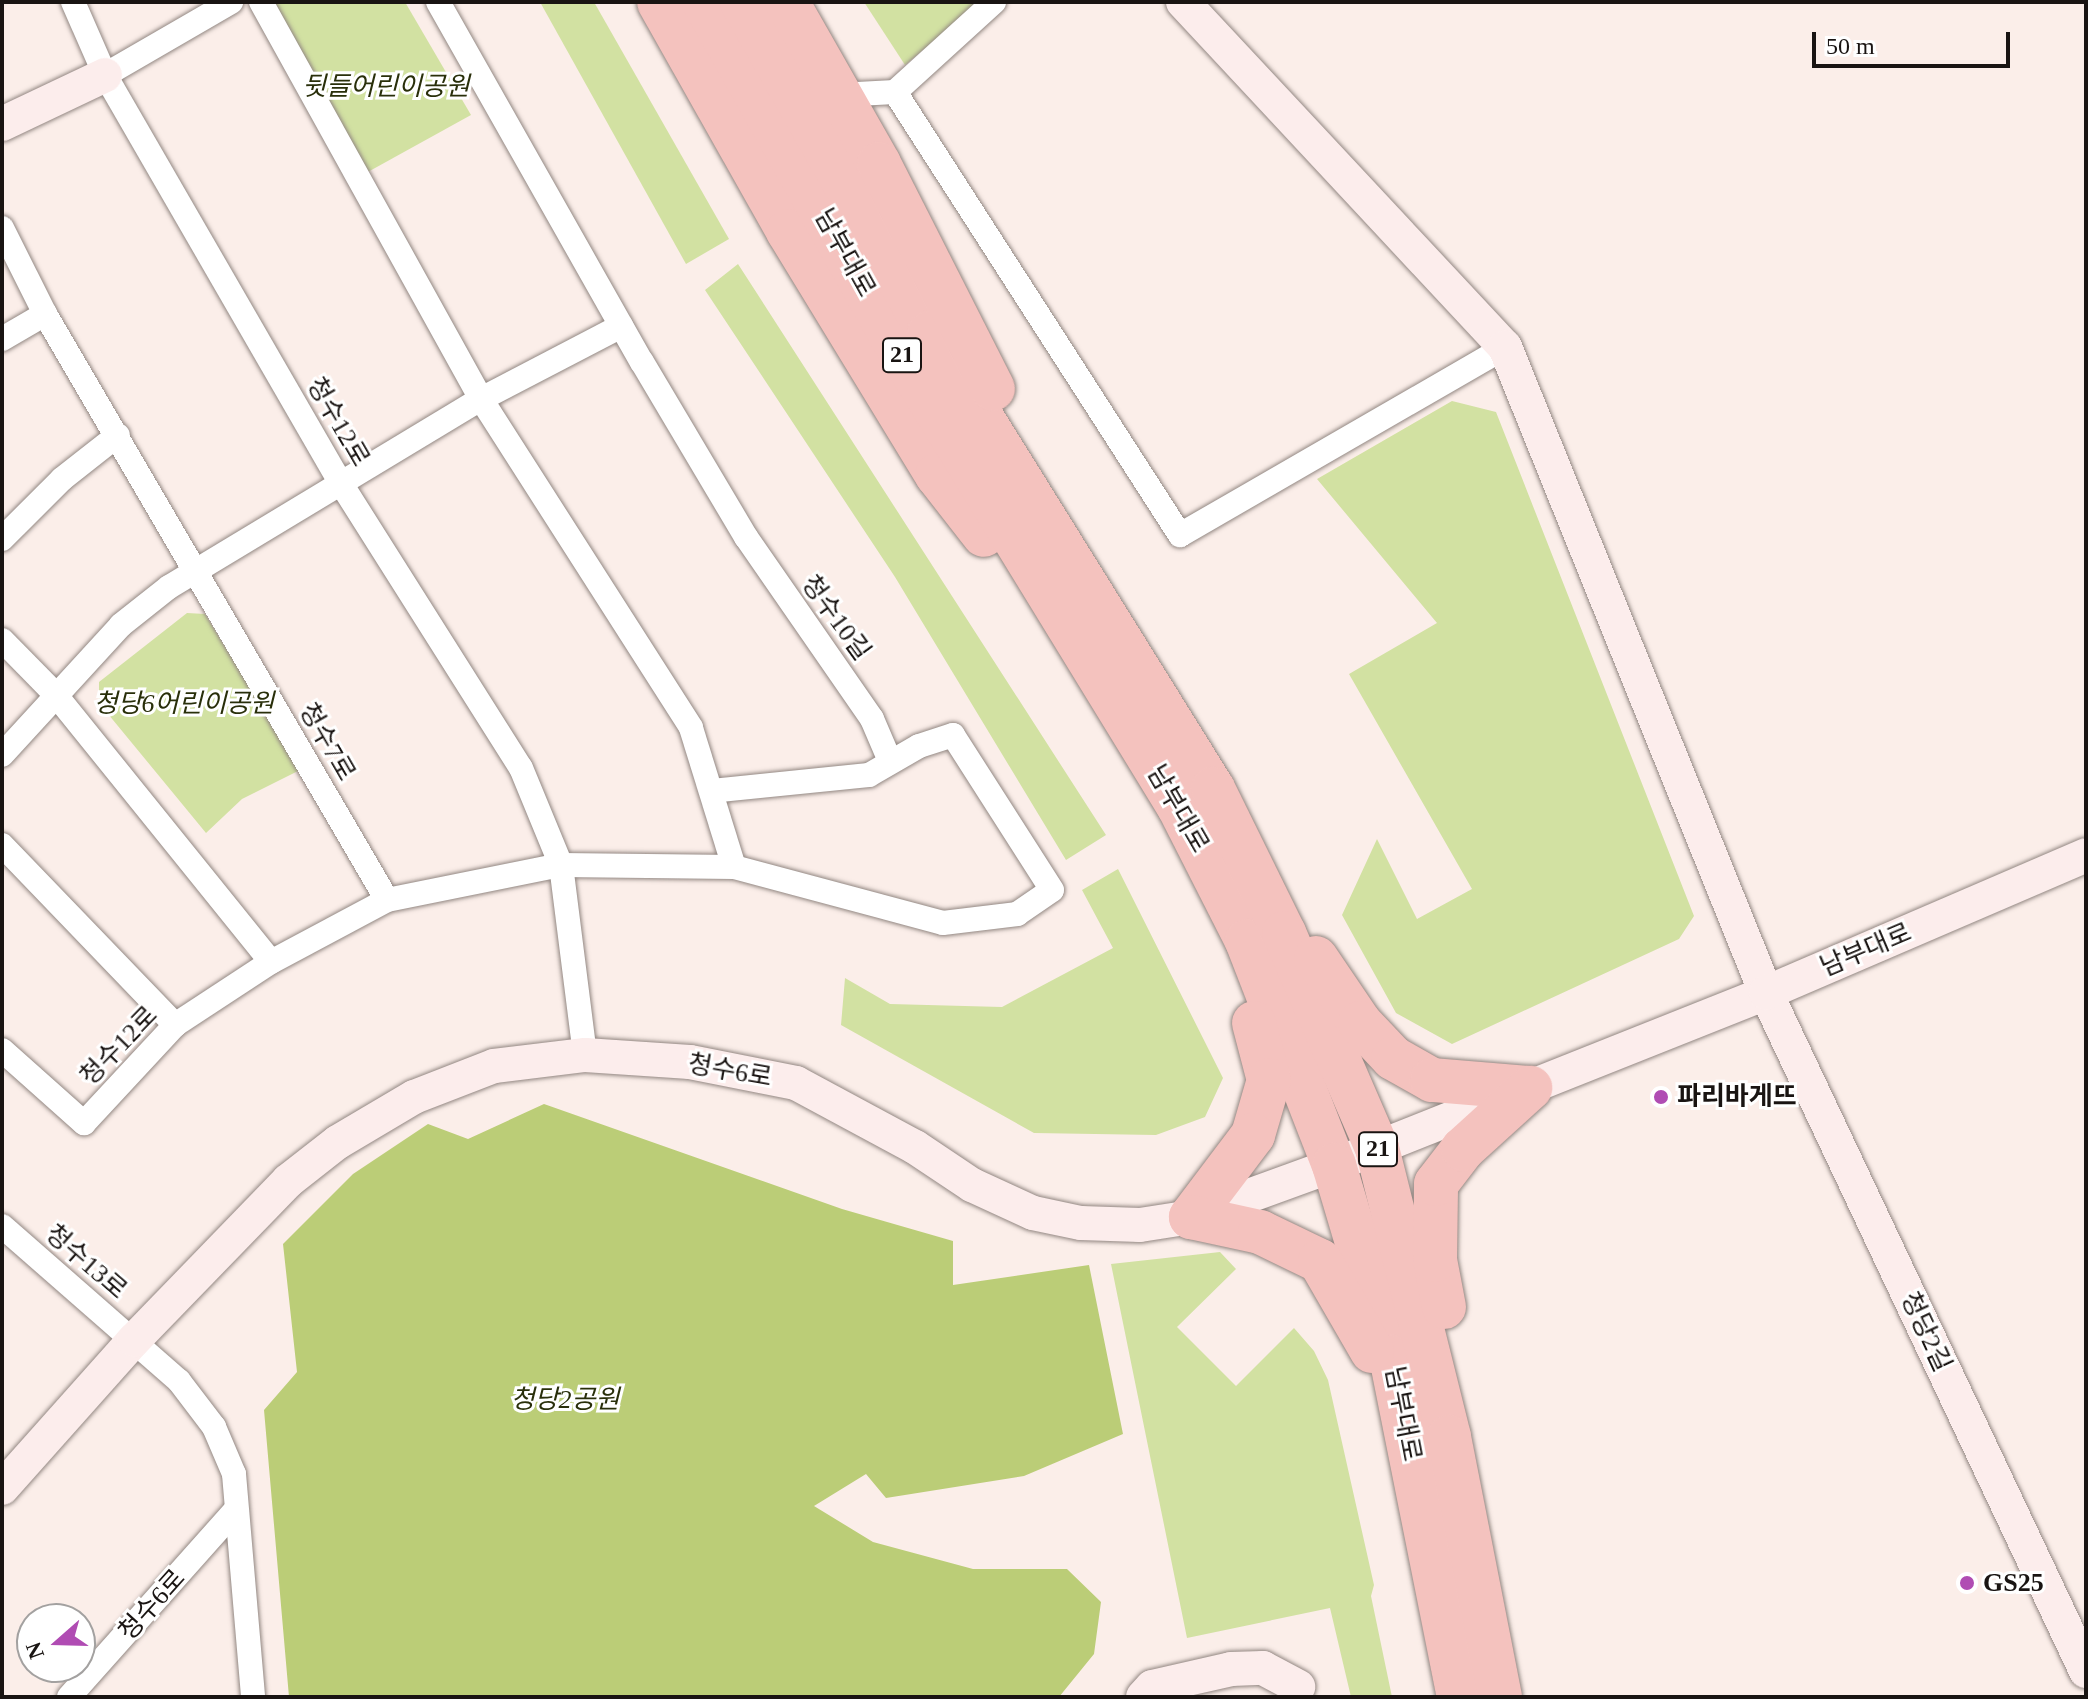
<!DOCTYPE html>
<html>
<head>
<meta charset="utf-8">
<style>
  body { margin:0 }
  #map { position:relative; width:2088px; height:1699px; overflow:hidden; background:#fbeee9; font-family:"Times New Roman","Noto Sans KR",serif }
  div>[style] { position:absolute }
  .green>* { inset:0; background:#d2e1a2 }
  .forest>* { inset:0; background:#bbcd77 }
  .roads { filter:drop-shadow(0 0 2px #928782) drop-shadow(0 0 2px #928782) }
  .street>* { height:24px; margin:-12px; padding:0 12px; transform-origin:12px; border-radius:12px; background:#fff }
  .secondary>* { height:34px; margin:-17px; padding:0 17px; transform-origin:17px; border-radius:17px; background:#fcedec }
  .highway>* { height:44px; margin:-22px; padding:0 22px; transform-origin:22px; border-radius:22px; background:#f4c2be }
  .dots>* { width:22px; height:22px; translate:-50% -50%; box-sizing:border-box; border:4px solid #fff; border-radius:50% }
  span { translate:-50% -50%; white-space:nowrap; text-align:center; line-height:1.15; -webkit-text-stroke:6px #fff; paint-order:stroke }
  .shield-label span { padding:2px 6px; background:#fff; border:2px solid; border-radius:6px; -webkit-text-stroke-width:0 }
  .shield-label { font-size:24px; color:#191412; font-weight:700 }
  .park-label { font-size:26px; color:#292f0a; font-style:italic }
  .street-label { font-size:26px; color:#191412 }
  .poi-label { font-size:26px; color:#191412; font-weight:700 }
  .left { translate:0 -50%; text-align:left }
  .frame { position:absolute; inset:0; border:4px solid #191412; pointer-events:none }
  .north { position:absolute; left:16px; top:1603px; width:80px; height:80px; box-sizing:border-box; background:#fff; border:2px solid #a3a1a0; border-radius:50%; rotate:250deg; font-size:22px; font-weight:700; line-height:32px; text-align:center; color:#191412 }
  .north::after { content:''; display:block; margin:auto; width:28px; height:36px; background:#b04cb3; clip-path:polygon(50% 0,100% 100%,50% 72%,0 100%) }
  .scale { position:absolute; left:1812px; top:32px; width:198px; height:36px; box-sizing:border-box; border:4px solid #191412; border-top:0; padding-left:10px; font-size:24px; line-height:28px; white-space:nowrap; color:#191412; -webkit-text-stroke:6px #fff; paint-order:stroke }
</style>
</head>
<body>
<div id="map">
  <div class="green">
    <div style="clip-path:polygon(272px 2px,405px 2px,471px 115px,366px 173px)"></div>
    <div style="clip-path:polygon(540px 2px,594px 2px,729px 239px,686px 264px)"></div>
    <div style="clip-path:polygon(864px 2px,981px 2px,905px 65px)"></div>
    <div style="clip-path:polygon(738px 264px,1106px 835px,1066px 860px,895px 577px,705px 290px)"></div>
    <div style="clip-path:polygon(1452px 401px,1496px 412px,1694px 916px,1679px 939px,1452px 1044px,1396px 1013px,1342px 915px,1377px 839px,1417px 919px,1472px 889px,1349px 674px,1437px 623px,1317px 479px)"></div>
    <div style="clip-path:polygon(187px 613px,205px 614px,300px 770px,242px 799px,206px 833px,99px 703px,99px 682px)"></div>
    <div style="clip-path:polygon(1118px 869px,1223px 1078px,1205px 1117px,1156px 1135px,1034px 1133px,841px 1025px,845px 978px,890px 1004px,1002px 1007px,1113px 948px,1082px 890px)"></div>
    <div style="clip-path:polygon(1220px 1252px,1236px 1269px,1177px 1327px,1236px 1386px,1294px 1328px,1314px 1351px,1328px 1380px,1374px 1585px,1371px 1596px,1392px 1697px,1351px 1697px,1330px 1608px,1187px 1638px,1111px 1264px)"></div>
  </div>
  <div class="forest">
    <div style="clip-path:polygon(544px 1104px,842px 1209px,953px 1241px,953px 1285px,1089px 1265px,1123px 1434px,1024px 1476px,886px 1498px,866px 1474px,814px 1506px,873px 1542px,973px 1569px,1067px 1569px,1101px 1602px,1094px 1654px,1059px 1697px,289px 1697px,264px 1410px,297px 1372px,283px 1244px,353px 1174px,428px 1124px,468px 1139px)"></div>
  </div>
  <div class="roads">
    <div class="street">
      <div style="left:73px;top:2px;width:80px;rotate:66.3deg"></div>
      <div style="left:105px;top:75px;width:470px;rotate:60deg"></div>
      <div style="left:340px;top:482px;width:338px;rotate:57.7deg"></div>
      <div style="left:521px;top:768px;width:105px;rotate:67.6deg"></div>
      <div style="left:561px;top:865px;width:192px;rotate:82.8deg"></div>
      <div style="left:261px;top:2px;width:454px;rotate:61deg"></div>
      <div style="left:481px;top:399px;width:390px;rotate:57.4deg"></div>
      <div style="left:691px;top:728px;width:145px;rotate:72.8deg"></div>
      <div style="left:438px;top:2px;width:414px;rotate:60.5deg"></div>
      <div style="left:642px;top:362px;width:204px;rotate:59.3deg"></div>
      <div style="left:746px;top:537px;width:221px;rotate:55.3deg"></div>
      <div style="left:872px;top:719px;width:46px;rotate:66.8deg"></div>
      <div style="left:105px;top:75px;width:146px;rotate:-30.1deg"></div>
      <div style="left:895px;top:92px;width:527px;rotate:57.25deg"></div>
      <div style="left:1180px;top:535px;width:375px;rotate:-30deg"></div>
      <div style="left:838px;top:95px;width:57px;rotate:-3deg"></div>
      <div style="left:895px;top:92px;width:134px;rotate:-42.3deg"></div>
      <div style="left:2px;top:228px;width:96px;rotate:63.4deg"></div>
      <div style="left:45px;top:314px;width:678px;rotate:59.73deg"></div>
      <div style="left:2px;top:339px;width:50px;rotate:-30.2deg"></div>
      <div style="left:2px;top:539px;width:85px;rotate:-45deg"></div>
      <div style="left:62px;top:479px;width:71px;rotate:-38.2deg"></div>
      <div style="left:2px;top:640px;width:76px;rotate:45.5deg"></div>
      <div style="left:55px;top:694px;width:344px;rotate:51.1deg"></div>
      <div style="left:2px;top:755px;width:176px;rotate:-47.5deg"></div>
      <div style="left:121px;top:625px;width:61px;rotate:-38.4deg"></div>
      <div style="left:169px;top:587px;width:364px;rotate:-31.1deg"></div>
      <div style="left:481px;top:399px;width:158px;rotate:-27.5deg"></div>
      <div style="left:2px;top:845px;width:250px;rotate:46.1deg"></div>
      <div style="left:2px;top:1050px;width:110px;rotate:41.7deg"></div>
      <div style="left:84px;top:1123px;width:134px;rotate:-47.1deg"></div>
      <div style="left:175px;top:1025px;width:115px;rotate:-33.3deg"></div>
      <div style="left:271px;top:962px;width:132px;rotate:-28.1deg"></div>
      <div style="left:387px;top:900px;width:177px;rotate:-11.4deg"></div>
      <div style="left:561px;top:865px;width:173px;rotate:0.7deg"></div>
      <div style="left:734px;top:867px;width:216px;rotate:15deg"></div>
      <div style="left:943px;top:923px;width:75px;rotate:-6.9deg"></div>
      <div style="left:1017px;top:914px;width:42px;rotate:-34.4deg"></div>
      <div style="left:1052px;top:890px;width:184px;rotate:-122.6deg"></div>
      <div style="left:953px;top:735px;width:36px;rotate:162deg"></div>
      <div style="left:919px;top:746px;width:58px;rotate:149.9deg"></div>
      <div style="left:869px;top:775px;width:158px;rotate:174.2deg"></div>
      <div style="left:2px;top:1226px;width:235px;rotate:41.2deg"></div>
      <div style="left:179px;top:1381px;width:58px;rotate:52.7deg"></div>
      <div style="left:214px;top:1427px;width:51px;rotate:66.9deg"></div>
      <div style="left:234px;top:1474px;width:224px;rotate:85.1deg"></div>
      <div style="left:69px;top:1697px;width:248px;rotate:-48.3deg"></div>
    </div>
    <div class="secondary">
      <div style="left:1183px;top:2px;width:472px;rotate:47deg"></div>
      <div style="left:1505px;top:347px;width:697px;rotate:68deg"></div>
      <div style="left:1766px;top:993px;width:750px;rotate:64.73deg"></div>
      <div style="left:2px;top:124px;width:114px;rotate:-25.4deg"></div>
      <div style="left:2px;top:1488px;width:198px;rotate:-48.3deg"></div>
      <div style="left:134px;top:1340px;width:221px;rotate:-45.9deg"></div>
      <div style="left:288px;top:1181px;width:63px;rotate:-38deg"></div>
      <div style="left:338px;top:1142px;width:88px;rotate:-30.6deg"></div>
      <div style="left:414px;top:1097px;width:86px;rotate:-21.2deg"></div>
      <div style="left:494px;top:1066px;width:92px;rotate:-6.9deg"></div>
      <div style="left:585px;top:1055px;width:105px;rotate:3.8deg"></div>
      <div style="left:690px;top:1062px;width:108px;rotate:11.2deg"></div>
      <div style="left:796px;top:1083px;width:135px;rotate:28.3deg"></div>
      <div style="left:915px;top:1147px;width:69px;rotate:33.7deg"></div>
      <div style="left:972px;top:1185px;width:67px;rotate:24.7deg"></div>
      <div style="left:1033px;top:1213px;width:49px;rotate:11.8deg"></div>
      <div style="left:1081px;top:1223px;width:59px;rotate:1.9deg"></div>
      <div style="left:1140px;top:1225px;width:52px;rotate:-8.9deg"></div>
      <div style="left:1191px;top:1217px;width:152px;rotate:-20deg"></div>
      <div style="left:1334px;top:1165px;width:465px;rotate:-21.7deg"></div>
      <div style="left:1766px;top:993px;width:348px;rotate:-23.3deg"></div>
      <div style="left:1143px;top:1697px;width:13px;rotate:-48deg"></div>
      <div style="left:1152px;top:1687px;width:81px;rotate:-12.8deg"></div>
      <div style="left:1231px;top:1669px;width:32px;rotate:-2deg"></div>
      <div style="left:1263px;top:1668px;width:40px;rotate:28deg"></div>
    </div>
    <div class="highway">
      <div style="left:659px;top:2px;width:263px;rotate:60.6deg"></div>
      <div style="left:788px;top:231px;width:286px;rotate:58.6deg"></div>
      <div style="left:937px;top:475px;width:76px;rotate:51.9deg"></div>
      <div style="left:704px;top:2px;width:405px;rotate:60.7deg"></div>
      <div style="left:902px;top:355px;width:530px;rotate:58.5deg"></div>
      <div style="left:1179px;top:807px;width:150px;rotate:63.1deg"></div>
      <div style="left:1247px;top:941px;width:240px;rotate:68.8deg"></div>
      <div style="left:1334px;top:1165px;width:200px;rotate:73.5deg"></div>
      <div style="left:1391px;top:1357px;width:347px;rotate:78.7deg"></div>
      <div style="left:742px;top:2px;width:380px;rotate:60.5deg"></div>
      <div style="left:929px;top:333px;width:537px;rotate:58.09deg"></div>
      <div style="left:1213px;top:789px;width:161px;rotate:63.8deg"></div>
      <div style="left:1284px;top:933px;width:234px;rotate:66.6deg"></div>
      <div style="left:1377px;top:1148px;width:298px;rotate:76deg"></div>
      <div style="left:1449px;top:1437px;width:265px;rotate:78.9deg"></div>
      <div style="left:787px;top:2px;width:186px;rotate:60.4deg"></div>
      <div style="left:879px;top:164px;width:252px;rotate:63.1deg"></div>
      <div style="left:1316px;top:958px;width:78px;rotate:55.9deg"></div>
      <div style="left:1360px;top:1023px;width:48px;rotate:46.7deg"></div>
      <div style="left:1393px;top:1058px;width:45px;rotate:29.4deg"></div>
      <div style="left:1432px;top:1080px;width:98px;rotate:4.7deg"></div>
      <div style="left:1254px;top:1023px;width:59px;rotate:75.3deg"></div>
      <div style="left:1269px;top:1080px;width:57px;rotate:106.2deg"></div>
      <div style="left:1253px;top:1135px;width:103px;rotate:127.1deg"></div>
      <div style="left:1191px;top:1217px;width:71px;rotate:12.3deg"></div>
      <div style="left:1260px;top:1232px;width:67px;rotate:25.8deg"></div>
      <div style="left:1320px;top:1261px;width:104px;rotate:60deg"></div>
      <div style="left:1444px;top:1307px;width:48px;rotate:-100.8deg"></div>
      <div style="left:1435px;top:1260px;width:76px;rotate:-89.2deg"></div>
      <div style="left:1436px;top:1184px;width:44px;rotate:-52.4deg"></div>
      <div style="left:1463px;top:1149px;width:91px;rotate:-42.3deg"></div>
    </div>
  </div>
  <div class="dots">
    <div style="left:1661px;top:1097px;background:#b04cb3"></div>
    <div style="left:1967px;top:1583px;background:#b04cb3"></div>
  </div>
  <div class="shield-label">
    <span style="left:902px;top:355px">21</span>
    <span style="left:1378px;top:1149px">21</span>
  </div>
  <div class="park-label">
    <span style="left:386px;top:87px">뒷들어린이공원</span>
    <span style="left:184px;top:704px">청당6어린이공원</span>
    <span style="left:565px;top:1400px">청당2공원</span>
  </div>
  <div class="street-label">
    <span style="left:845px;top:253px;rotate:61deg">남부대로</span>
    <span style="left:338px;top:422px;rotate:60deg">청수12로</span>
    <span style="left:836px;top:618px;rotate:54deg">청수10길</span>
    <span style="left:327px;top:742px;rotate:60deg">청수7로</span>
    <span style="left:1178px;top:809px;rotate:60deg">남부대로</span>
    <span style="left:1866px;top:950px;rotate:-23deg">남부대로</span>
    <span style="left:119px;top:1046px;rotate:-46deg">청수12로</span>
    <span style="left:730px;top:1071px;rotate:10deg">청수6로</span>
    <span style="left:86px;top:1262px;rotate:41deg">청수13로</span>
    <span style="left:1926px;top:1332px;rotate:65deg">청당2길</span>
    <span style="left:1403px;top:1414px;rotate:79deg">남부대로</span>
    <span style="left:152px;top:1605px;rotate:-48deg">청수6로</span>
  </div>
  <div class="poi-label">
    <span class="left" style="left:1677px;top:1097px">파리바게뜨</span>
    <span class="left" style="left:1983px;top:1583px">GS25</span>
  </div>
  <div class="frame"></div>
  <div class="north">N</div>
  <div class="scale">50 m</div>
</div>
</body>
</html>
